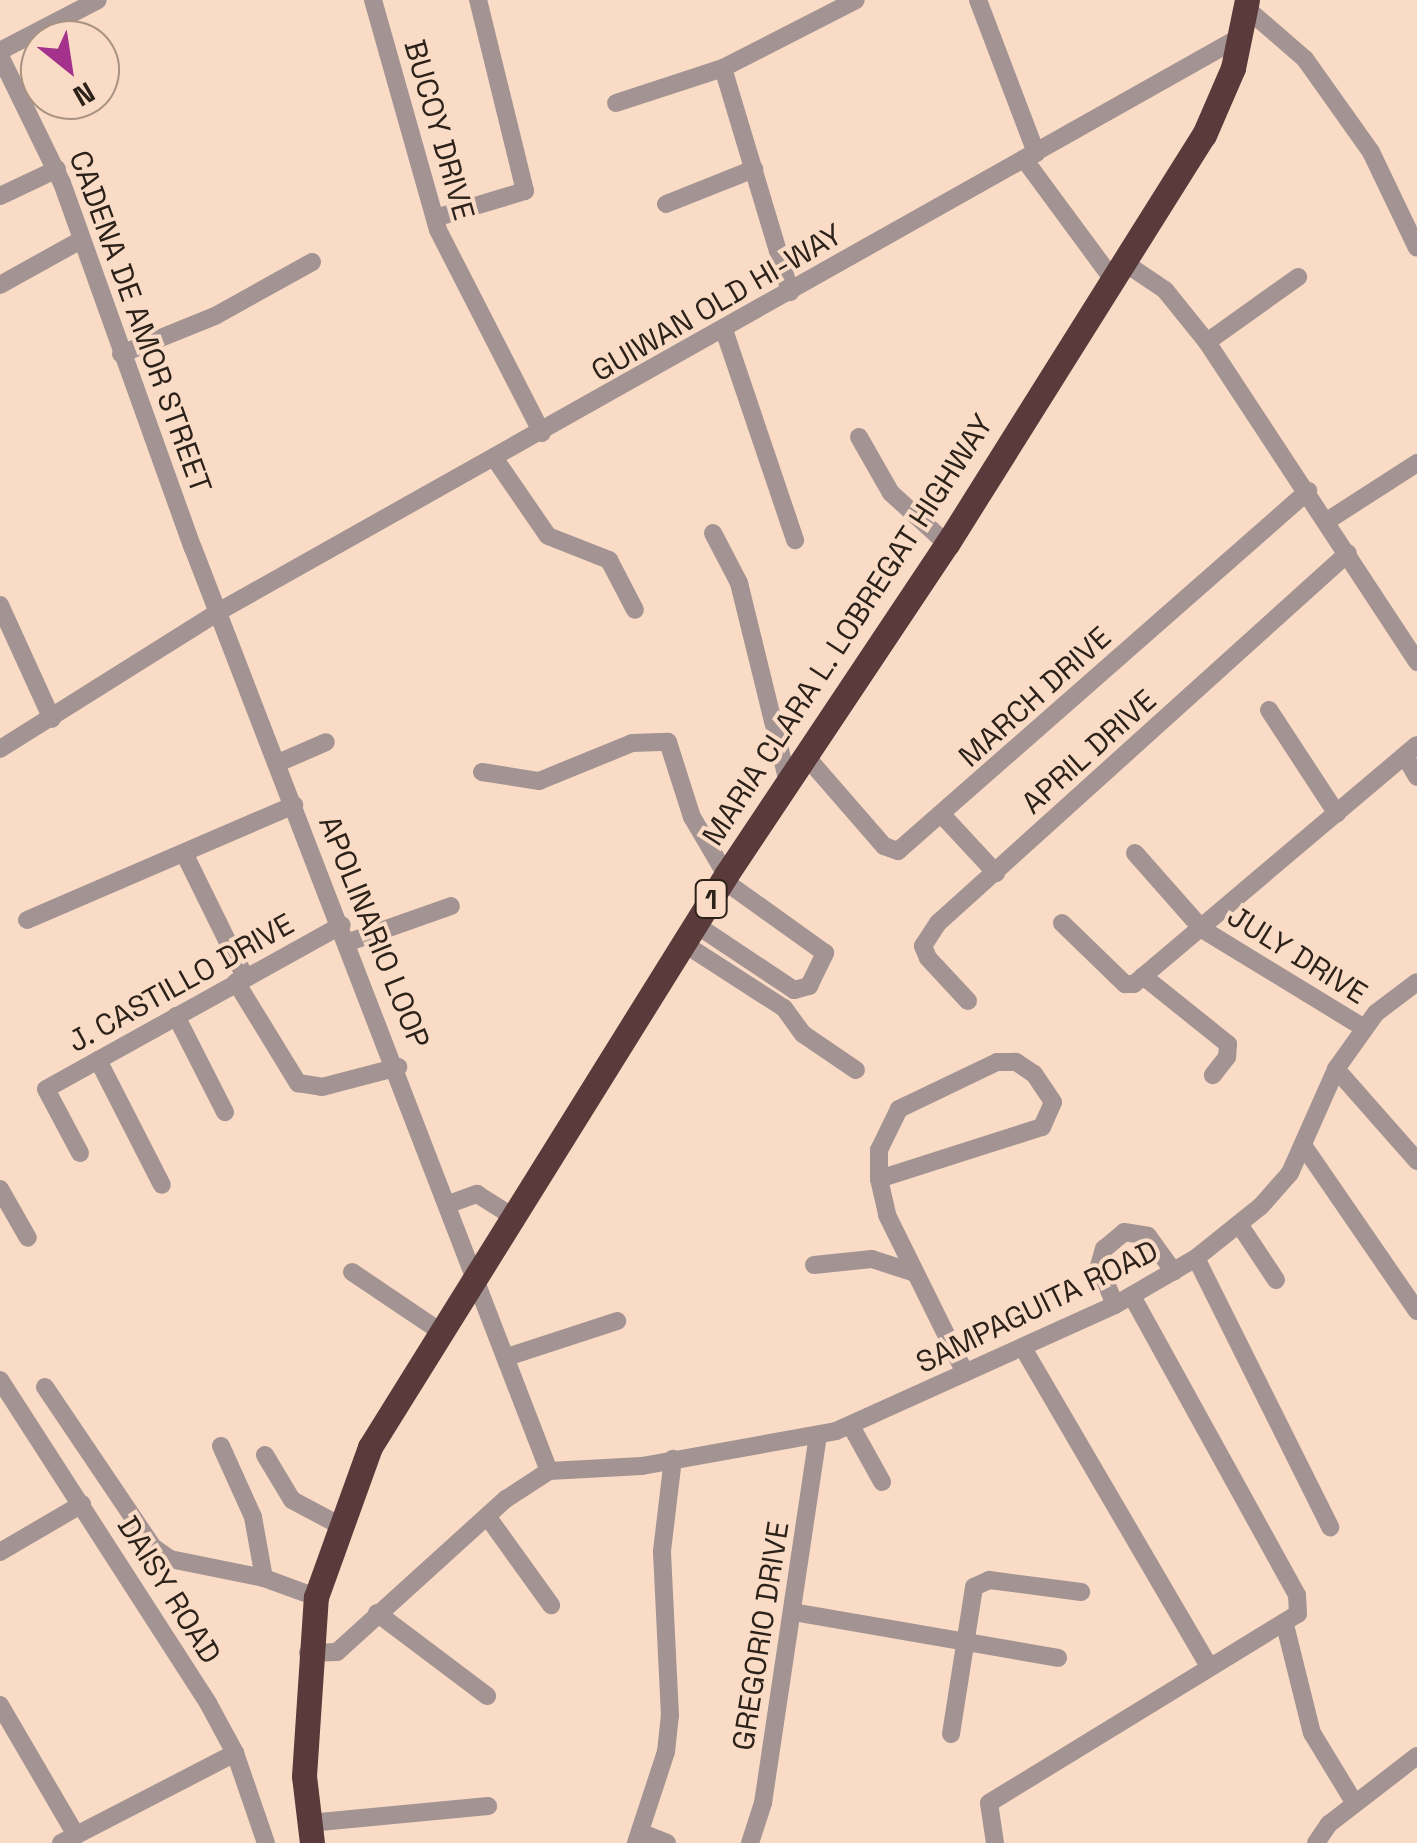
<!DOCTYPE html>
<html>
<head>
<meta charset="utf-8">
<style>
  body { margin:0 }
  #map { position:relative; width:1417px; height:1843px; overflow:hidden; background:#fadcc6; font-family:"Space Grotesk",sans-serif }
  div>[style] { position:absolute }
  .minor>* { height:18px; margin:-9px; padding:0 9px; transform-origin:9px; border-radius:9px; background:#a39392 }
  .highway>* { height:25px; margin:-12.5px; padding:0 12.5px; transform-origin:12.5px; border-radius:12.5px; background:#5a3a3a }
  span { translate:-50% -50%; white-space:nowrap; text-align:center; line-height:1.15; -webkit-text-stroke:8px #fadcc6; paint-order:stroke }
  .shield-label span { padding:2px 8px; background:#fadcc6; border:2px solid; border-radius:8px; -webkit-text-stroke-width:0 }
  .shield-label { font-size:28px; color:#2d221a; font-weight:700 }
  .street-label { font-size:30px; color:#2d221a }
  .north { position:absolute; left:20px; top:20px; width:100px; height:100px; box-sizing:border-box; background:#fadcc6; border:2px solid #a89281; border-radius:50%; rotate:150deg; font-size:28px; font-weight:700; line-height:40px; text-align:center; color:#2d221a }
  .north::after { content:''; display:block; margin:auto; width:35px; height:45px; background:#a4318c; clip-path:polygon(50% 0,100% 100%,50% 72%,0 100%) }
</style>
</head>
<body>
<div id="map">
  <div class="minor">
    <div style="left:373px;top:0;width:239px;rotate:74.2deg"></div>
    <div style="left:438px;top:230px;width:228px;rotate:62.9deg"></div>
    <div style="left:978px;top:0;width:164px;rotate:69.2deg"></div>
    <div style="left:1246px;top:8px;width:78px;rotate:40.8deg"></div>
    <div style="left:1305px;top:59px;width:114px;rotate:54.6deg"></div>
    <div style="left:1371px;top:152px;width:106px;rotate:64.4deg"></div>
    <div style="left:0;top:51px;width:110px;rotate:-27.5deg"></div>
    <div style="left:0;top:56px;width:141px;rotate:64deg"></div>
    <div style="left:62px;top:183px;width:388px;rotate:70.3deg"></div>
    <div style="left:193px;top:548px;width:989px;rotate:68.91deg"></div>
    <div style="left:723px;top:68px;width:234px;rotate:73.3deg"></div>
    <div style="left:616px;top:103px;width:113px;rotate:-18.1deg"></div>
    <div style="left:723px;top:68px;width:149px;rotate:-27.1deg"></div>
    <div style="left:1024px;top:159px;width:152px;rotate:53.6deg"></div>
    <div style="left:0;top:196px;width:63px;rotate:-25.3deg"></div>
    <div style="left:666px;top:204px;width:95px;rotate:-21.7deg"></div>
    <div style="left:435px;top:218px;width:94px;rotate:-16.7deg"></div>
    <div style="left:525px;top:191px;width:197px;rotate:-103.8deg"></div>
    <div style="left:1125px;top:263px;width:48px;rotate:34deg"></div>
    <div style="left:1165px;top:290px;width:67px;rotate:51.1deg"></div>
    <div style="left:1207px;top:342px;width:383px;rotate:56.7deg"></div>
    <div style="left:0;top:285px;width:93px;rotate:-29.1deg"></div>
    <div style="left:724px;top:330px;width:222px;rotate:71.3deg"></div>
    <div style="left:1207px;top:342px;width:112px;rotate:-35.5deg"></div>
    <div style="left:121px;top:354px;width:101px;rotate:-22deg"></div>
    <div style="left:215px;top:316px;width:111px;rotate:-29.1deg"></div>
    <div style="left:859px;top:437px;width:64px;rotate:60.3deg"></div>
    <div style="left:891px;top:493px;width:76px;rotate:42.3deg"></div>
    <div style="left:495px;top:459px;width:93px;rotate:55.5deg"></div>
    <div style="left:548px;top:536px;width:66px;rotate:21.5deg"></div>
    <div style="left:609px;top:560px;width:56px;rotate:62.5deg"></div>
    <div style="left:1327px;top:521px;width:107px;rotate:-32.8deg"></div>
    <div style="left:713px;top:533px;width:56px;rotate:62.5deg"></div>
    <div style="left:739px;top:583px;width:202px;rotate:76.2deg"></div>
    <div style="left:0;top:605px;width:125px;rotate:65.5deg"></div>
    <div style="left:1269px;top:710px;width:124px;rotate:56.8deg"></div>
    <div style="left:0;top:749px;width:257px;rotate:-32.1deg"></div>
    <div style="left:218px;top:612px;width:1173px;rotate:-29.36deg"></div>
    <div style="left:804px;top:754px;width:122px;rotate:49deg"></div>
    <div style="left:884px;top:846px;width:15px;rotate:20deg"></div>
    <div style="left:898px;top:851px;width:546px;rotate:-41.28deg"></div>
    <div style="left:1405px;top:756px;width:24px;rotate:60deg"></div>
    <div style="left:278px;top:763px;width:52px;rotate:-23.6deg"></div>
    <div style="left:482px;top:772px;width:58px;rotate:9deg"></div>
    <div style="left:539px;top:781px;width:100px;rotate:-22.2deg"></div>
    <div style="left:632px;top:743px;width:36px;rotate:-2deg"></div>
    <div style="left:668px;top:742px;width:79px;rotate:72.3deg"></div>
    <div style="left:692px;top:817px;width:67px;rotate:59.6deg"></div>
    <div style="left:943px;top:816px;width:78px;rotate:47.1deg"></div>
    <div style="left:1135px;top:853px;width:101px;rotate:48.6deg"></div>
    <div style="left:1202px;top:929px;width:190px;rotate:31.4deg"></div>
    <div style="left:185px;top:855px;width:136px;rotate:63.8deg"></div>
    <div style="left:27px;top:920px;width:291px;rotate:-23.3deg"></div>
    <div style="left:1062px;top:923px;width:88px;rotate:44.1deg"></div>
    <div style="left:1125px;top:984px;width:9px"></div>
    <div style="left:1134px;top:984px;width:370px;rotate:-40.2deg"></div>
    <div style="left:695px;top:924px;width:119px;rotate:33.7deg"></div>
    <div style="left:794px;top:990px;width:16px;rotate:-15deg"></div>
    <div style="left:809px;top:986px;width:37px;rotate:-64deg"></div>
    <div style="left:825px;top:953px;width:125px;rotate:-144.4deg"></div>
    <div style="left:349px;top:942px;width:108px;rotate:-19.4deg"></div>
    <div style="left:683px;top:943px;width:120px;rotate:32.8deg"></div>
    <div style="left:784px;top:1008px;width:32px;rotate:54deg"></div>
    <div style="left:803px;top:1034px;width:64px;rotate:34.2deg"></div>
    <div style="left:1143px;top:976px;width:109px;rotate:38.7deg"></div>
    <div style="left:1228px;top:1044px;width:13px;rotate:94deg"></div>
    <div style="left:1227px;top:1057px;width:23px;rotate:128deg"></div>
    <div style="left:236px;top:982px;width:119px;rotate:58.5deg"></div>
    <div style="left:298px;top:1083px;width:24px;rotate:9deg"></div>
    <div style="left:322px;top:1087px;width:79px;rotate:-14.7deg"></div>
    <div style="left:968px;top:1001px;width:59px;rotate:-132.9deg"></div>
    <div style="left:928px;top:958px;width:13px;rotate:-113deg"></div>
    <div style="left:923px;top:946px;width:27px;rotate:-57deg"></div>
    <div style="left:938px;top:923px;width:552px;rotate:-42.06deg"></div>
    <div style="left:176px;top:1016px;width:108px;rotate:63deg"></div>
    <div style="left:98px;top:1060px;width:140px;rotate:62.9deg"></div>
    <div style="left:1336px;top:1069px;width:123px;rotate:48.6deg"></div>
    <div style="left:1305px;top:1148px;width:198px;rotate:55.5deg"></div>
    <div style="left:80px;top:1153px;width:72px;rotate:-118deg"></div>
    <div style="left:46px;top:1089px;width:338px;rotate:-29deg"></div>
    <div style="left:879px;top:1179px;width:171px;rotate:-17.7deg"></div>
    <div style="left:1042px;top:1127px;width:27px;rotate:-66deg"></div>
    <div style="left:1053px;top:1102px;width:34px;rotate:-124deg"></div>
    <div style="left:1034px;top:1074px;width:22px;rotate:-146deg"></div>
    <div style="left:1016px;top:1062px;width:19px;rotate:180deg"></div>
    <div style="left:997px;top:1062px;width:109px;rotate:154.4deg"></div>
    <div style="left:899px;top:1109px;width:46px;rotate:116deg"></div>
    <div style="left:879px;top:1150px;width:29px;rotate:90deg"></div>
    <div style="left:879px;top:1179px;width:37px;rotate:77deg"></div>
    <div style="left:887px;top:1215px;width:176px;rotate:63.7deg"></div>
    <div style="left:0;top:1189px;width:56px;rotate:60.3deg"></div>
    <div style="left:449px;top:1204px;width:30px;rotate:-20deg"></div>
    <div style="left:477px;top:1194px;width:41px;rotate:32.2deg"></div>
    <div style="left:1239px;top:1224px;width:67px;rotate:56.5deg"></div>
    <div style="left:1196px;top:1258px;width:301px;rotate:63.5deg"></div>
    <div style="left:814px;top:1265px;width:58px;rotate:-5.9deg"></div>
    <div style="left:872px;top:1259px;width:42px;rotate:18deg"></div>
    <div style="left:352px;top:1272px;width:104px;rotate:34deg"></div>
    <div style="left:1115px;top:1305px;width:42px;rotate:-112.3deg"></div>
    <div style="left:1099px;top:1266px;width:18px;rotate:-74deg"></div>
    <div style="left:1104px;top:1249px;width:26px;rotate:-40deg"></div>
    <div style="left:1124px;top:1232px;width:24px;rotate:9deg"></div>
    <div style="left:1148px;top:1236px;width:44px;rotate:54.2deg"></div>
    <div style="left:1023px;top:1348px;width:367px;rotate:59.7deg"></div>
    <div style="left:507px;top:1357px;width:116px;rotate:-18.1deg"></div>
    <div style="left:0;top:1380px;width:384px;rotate:57.2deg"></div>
    <div style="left:208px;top:1703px;width:57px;rotate:61.6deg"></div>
    <div style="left:235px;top:1753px;width:95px;rotate:71deg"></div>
    <div style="left:45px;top:1387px;width:193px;rotate:56deg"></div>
    <div style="left:153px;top:1547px;width:21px;rotate:35deg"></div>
    <div style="left:170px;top:1559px;width:96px;rotate:11.4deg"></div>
    <div style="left:264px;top:1578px;width:55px;rotate:20.1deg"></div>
    <div style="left:851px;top:1426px;width:64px;rotate:61deg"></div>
    <div style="left:221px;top:1446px;width:78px;rotate:65.7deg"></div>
    <div style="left:253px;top:1517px;width:62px;rotate:79.8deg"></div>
    <div style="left:265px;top:1455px;width:52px;rotate:59deg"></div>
    <div style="left:292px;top:1500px;width:51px;rotate:28.1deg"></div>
    <div style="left:487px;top:1516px;width:110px;rotate:54.3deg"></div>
    <div style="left:0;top:1552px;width:95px;rotate:-30.3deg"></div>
    <div style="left:793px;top:1612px;width:269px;rotate:9.8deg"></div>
    <div style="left:377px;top:1613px;width:138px;rotate:37deg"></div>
    <div style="left:1285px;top:1625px;width:111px;rotate:76deg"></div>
    <div style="left:1312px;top:1733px;width:81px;rotate:58.7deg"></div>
    <div style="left:308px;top:1653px;width:29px;rotate:-2deg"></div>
    <div style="left:337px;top:1652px;width:228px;rotate:-42.2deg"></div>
    <div style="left:506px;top:1499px;width:51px;rotate:-33.1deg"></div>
    <div style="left:549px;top:1471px;width:93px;rotate:-3.1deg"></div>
    <div style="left:642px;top:1466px;width:197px;rotate:-10.2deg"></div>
    <div style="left:836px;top:1431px;width:306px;rotate:-24.3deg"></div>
    <div style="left:1115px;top:1305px;width:94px;rotate:-30.1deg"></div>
    <div style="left:1196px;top:1258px;width:83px;rotate:-38.7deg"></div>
    <div style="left:1261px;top:1206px;width:44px;rotate:-48.7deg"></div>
    <div style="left:1290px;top:1173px;width:114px;rotate:-66.1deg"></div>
    <div style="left:1336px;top:1069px;width:69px;rotate:-54.5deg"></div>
    <div style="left:1376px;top:1013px;width:51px;rotate:-37.1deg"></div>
    <div style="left:0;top:1705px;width:151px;rotate:59.7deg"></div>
    <div style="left:951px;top:1734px;width:149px;rotate:-81.1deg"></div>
    <div style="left:974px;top:1587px;width:17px;rotate:-25deg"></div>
    <div style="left:989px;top:1580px;width:93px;rotate:7.4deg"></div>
    <div style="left:309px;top:1823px;width:180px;rotate:-5.4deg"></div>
    <div style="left:640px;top:1832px;width:29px;rotate:22deg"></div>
    <div style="left:61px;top:1843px;width:196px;rotate:-27.3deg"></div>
    <div style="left:636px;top:1843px;width:96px;rotate:-71.8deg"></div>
    <div style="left:666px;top:1752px;width:36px;rotate:-84deg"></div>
    <div style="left:670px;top:1716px;width:165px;rotate:-92.8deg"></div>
    <div style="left:662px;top:1551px;width:93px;rotate:-83.2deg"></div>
    <div style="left:750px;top:1843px;width:42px;rotate:-72deg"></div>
    <div style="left:763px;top:1803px;width:371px;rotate:-81.5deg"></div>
    <div style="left:995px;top:1843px;width:40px;rotate:-98.5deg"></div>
    <div style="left:989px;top:1803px;width:362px;rotate:-31.5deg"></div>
    <div style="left:1298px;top:1614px;width:19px;rotate:-93deg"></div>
    <div style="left:1297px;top:1595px;width:342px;rotate:-118.9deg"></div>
    <div style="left:1316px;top:1843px;width:23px;rotate:-56deg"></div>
    <div style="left:1329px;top:1824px;width:111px;rotate:-37.7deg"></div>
  </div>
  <div class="highway">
    <div style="left:312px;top:1843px;width:67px;rotate:-96.8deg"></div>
    <div style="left:304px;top:1776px;width:179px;rotate:-86.2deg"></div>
    <div style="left:316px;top:1597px;width:159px;rotate:-70.2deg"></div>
    <div style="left:370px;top:1447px;width:674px;rotate:-58.1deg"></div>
    <div style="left:726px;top:875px;width:398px;rotate:-56.3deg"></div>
    <div style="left:947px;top:544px;width:483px;rotate:-57.9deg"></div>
    <div style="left:1204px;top:135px;width:73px;rotate:-66.6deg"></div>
    <div style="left:1233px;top:68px;width:69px;rotate:-78.4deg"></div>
  </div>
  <div class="shield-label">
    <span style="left:711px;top:899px">1</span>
  </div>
  <div class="street-label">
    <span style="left:439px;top:130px;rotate:74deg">BUCOY DRIVE</span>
    <span style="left:717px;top:303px;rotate:-30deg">GUIWAN OLD HI-WAY</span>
    <span style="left:140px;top:322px;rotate:70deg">CADENA DE AMOR STREET</span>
    <span style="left:848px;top:630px;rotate:-57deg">MARIA CLARA L. LOBREGAT HIGHWAY</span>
    <span style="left:1035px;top:697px;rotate:-42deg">MARCH DRIVE</span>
    <span style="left:1089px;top:752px;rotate:-42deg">APRIL DRIVE</span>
    <span style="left:374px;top:932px;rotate:68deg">APOLINARIO LOOP</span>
    <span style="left:1297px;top:955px;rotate:32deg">JULY DRIVE</span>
    <span style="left:181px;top:983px;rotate:-29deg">J. CASTILLO DRIVE</span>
    <span style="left:1037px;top:1307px;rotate:-26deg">SAMPAGUITA ROAD</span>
    <span style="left:169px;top:1590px;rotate:58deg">DAISY ROAD</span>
    <span style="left:761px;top:1636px;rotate:-81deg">GREGORIO DRIVE</span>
  </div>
  <div class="north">N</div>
</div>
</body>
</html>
